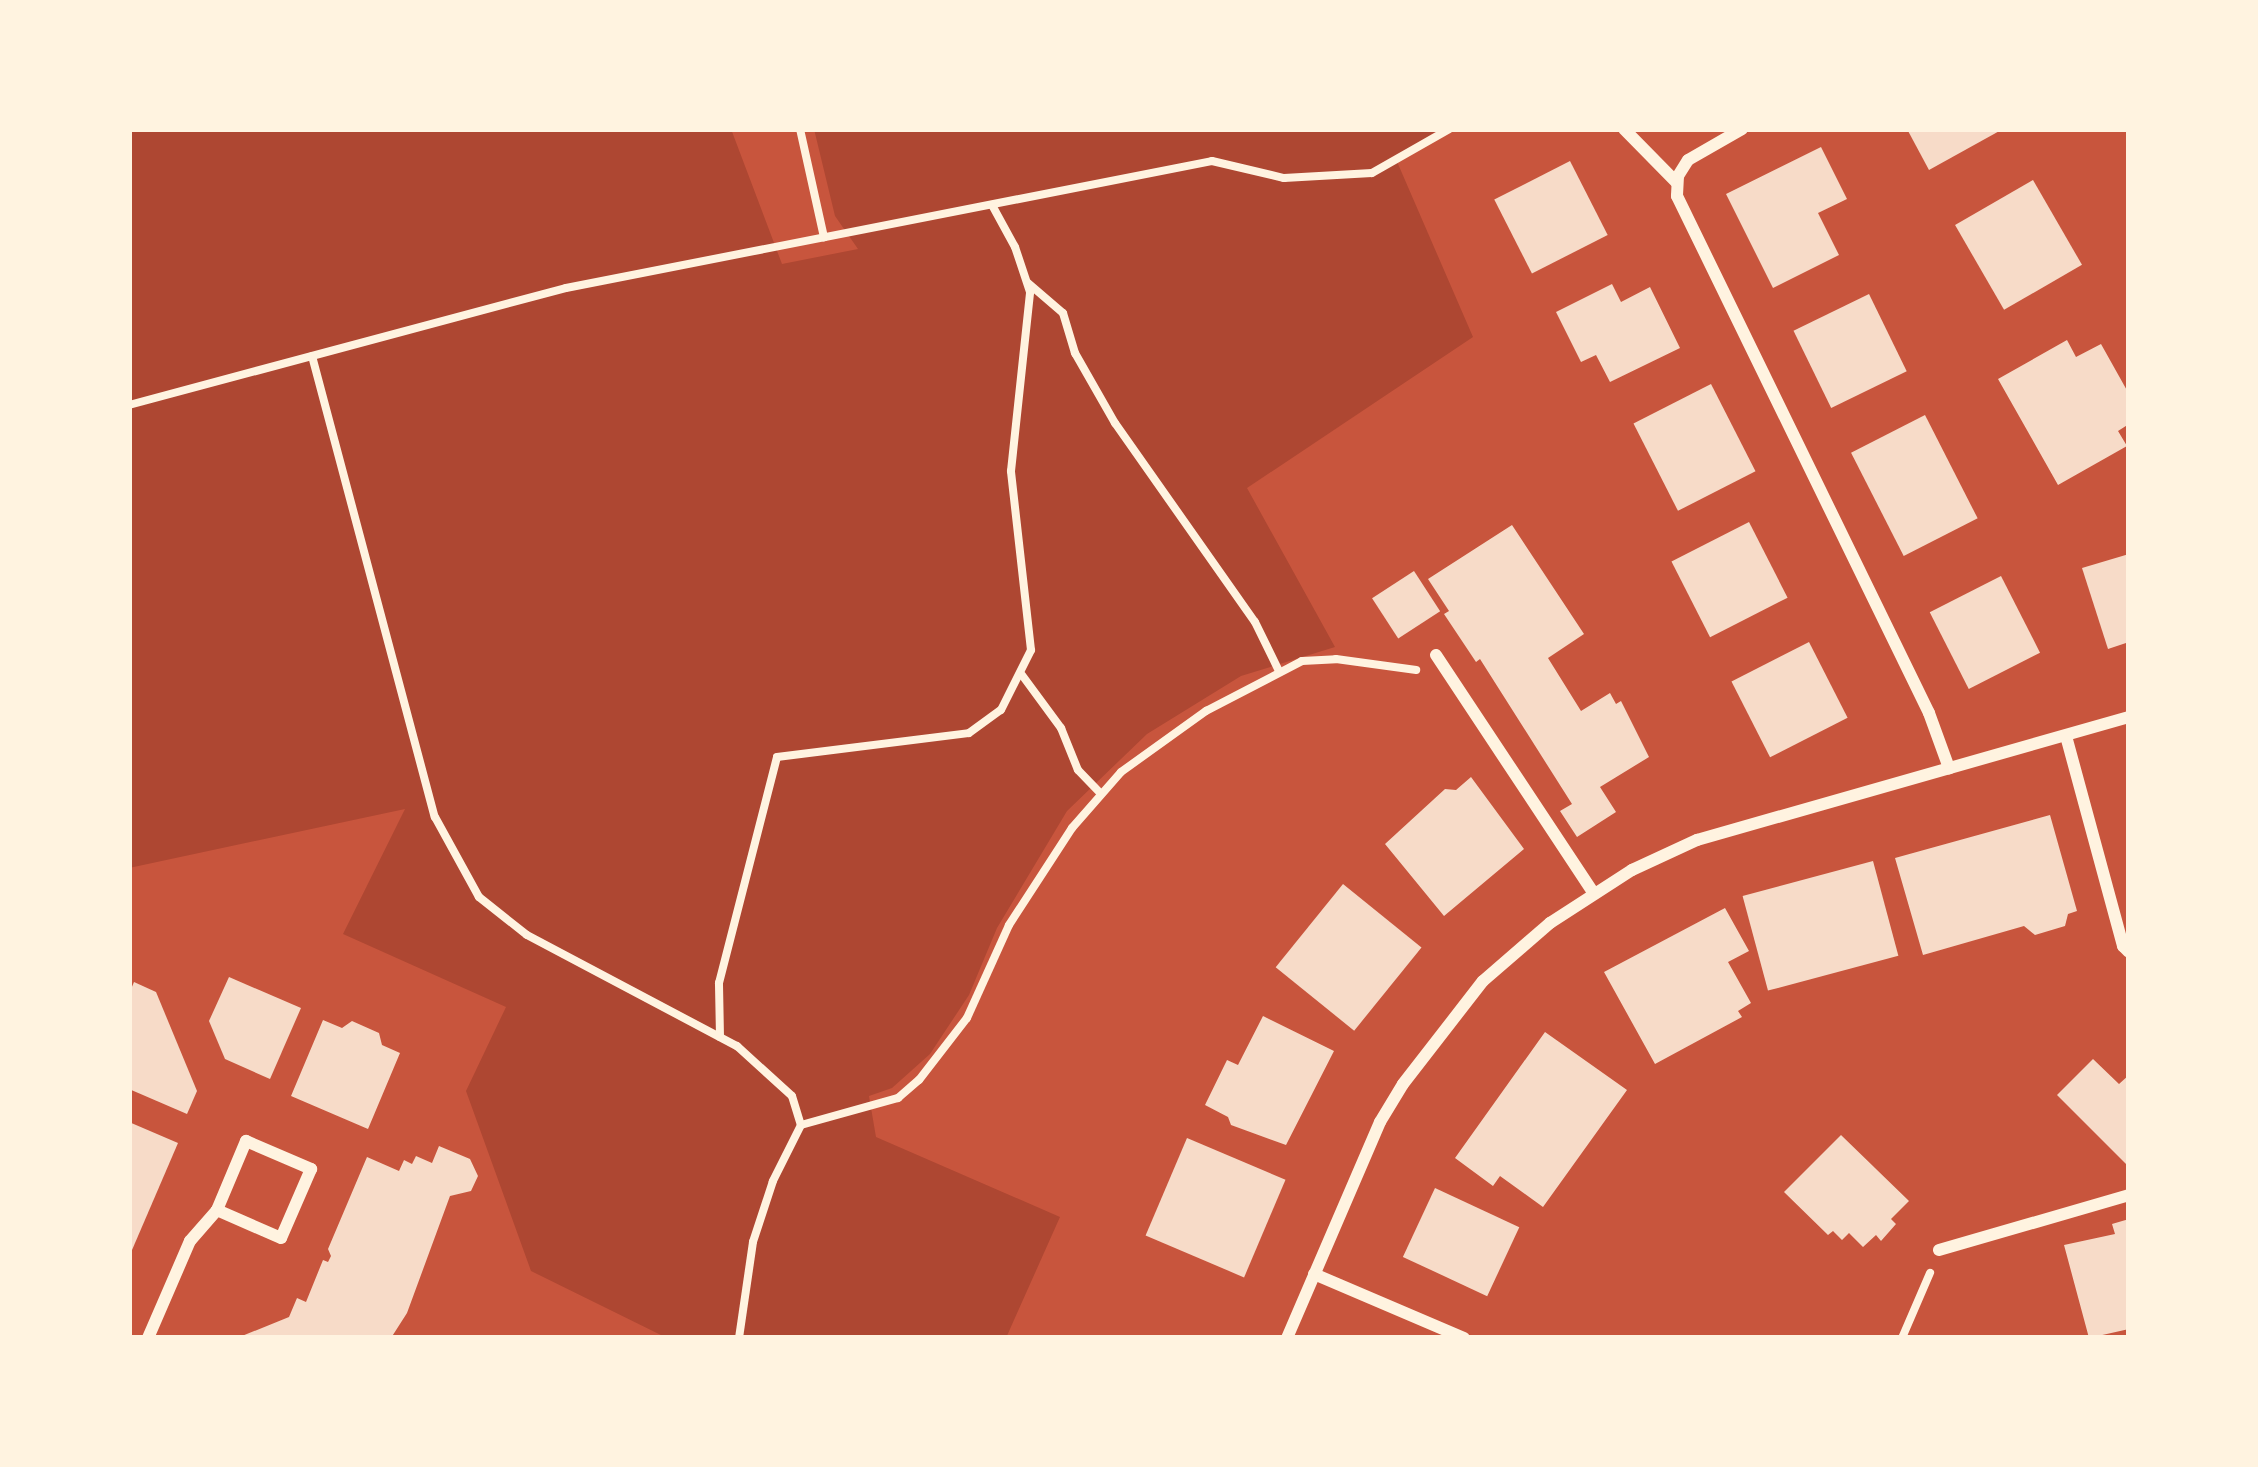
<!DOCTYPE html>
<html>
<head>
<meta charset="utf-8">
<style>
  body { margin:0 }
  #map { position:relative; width:2258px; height:1467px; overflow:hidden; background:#c8553d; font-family:Karla,sans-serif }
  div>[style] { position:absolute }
  .green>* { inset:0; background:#ae4732 }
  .building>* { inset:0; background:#f7dbc8; transform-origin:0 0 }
  .path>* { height:8px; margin:-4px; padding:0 4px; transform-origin:4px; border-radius:4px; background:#fff3e0 }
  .minor>* { height:12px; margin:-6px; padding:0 6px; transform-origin:6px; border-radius:6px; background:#fff3e0 }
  span { translate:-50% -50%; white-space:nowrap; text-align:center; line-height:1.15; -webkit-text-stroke:9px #fff3e0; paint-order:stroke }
  .frame { position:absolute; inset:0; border:132px solid #fff3e0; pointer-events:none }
</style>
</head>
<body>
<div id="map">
  <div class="green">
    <div style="clip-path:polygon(129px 129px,731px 129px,782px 264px,858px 249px,835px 216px,814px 129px,1440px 129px,1395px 157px,1473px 337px,1247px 488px,1335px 647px,1241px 676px,1147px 734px,1067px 811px,997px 928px,969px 995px,930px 1054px,892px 1088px,869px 1096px,876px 1137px,1060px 1217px,1006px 1338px,667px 1338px,531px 1271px,466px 1091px,506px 1007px,343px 934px,405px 809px,129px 868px)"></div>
  </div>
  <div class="building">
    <div style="clip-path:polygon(1907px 129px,2003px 129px,1929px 170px)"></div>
    <div style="clip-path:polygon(1821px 147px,1847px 199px,1818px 213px,1839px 255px,1773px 288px,1726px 194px)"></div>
    <div style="left:1570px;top:161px;width:83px;height:85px;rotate:63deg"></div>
    <div style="left:2033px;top:180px;width:98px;height:90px;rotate:60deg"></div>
    <div style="clip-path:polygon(1612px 284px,1621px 302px,1650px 287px,1680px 348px,1610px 382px,1596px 355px,1581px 362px,1556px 312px)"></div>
    <div style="left:1869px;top:294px;width:86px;height:84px;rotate:64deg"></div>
    <div style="clip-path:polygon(2067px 340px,2076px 357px,2101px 344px,2129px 394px,2129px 424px,2118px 431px,2127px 446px,2058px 485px,1998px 379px)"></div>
    <div style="left:1711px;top:384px;width:98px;height:87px;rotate:63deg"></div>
    <div style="left:1925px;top:415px;width:116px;height:83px;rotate:63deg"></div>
    <div style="left:1749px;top:522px;width:85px;height:87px;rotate:63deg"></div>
    <div style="clip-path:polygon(1512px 525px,1584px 634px,1548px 658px,1581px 711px,1610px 693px,1616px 704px,1621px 701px,1649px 757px,1600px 787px,1616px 812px,1577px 837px,1560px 811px,1572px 804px,1480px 659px,1476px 662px,1444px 614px,1449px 611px,1428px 579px)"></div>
    <div style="clip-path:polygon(2129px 554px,2129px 642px,2108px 649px,2082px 568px)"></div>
    <div style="left:1414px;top:571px;width:48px;height:50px;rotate:57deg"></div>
    <div style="left:2001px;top:576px;width:86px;height:80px;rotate:63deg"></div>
    <div style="left:1809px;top:642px;width:85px;height:87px;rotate:63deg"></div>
    <div style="clip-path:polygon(1471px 777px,1524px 849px,1444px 916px,1385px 844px,1445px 789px,1456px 790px)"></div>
    <div style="clip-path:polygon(2050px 815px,2077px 911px,2068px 914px,2065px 926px,2035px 935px,2024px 926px,1923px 955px,1895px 858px)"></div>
    <div style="left:1873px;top:861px;width:98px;height:135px;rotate:75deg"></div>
    <div style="left:1343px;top:884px;width:101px;height:107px;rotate:39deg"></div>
    <div style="clip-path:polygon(1725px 908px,1749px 951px,1728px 962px,1751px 1003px,1738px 1011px,1742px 1017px,1655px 1064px,1604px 972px)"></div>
    <div style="clip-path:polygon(229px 977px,301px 1008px,270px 1079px,225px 1059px,209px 1021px)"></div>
    <div style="clip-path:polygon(134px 982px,156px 992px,197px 1091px,187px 1114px,129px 1089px,129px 994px)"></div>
    <div style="clip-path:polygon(1263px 1016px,1334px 1051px,1286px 1145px,1231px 1125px,1228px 1117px,1205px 1105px,1227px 1060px,1238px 1065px)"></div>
    <div style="clip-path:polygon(323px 1020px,342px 1028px,352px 1021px,379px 1033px,382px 1045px,400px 1053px,368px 1129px,291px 1096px)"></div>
    <div style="clip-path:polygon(1545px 1032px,1627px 1090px,1543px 1207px,1500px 1176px,1493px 1186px,1455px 1158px)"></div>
    <div style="clip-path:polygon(2093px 1059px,2119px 1084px,2129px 1075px,2129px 1167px,2057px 1095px)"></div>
    <div style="clip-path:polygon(129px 1122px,178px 1143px,129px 1257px)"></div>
    <div style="clip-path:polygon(1841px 1135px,1909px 1201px,1891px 1219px,1896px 1224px,1881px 1241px,1876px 1235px,1863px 1247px,1849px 1233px,1842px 1240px,1833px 1231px,1828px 1235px,1784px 1192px)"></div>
    <div style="left:1187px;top:1138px;width:107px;height:106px;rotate:23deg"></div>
    <div style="clip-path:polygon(439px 1146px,470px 1159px,478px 1176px,471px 1191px,450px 1196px,407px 1313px,391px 1338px,237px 1338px,289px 1317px,297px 1298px,306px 1302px,323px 1260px,328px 1262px,331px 1256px,328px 1249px,367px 1157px,399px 1171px,404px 1160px,412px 1164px,416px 1156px,432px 1163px)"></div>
    <div style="left:1435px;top:1188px;width:93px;height:76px;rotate:25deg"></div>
    <div style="clip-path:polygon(2129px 1219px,2129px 1329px,2089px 1338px,2064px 1245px,2115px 1234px,2112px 1224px)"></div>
  </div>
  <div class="path">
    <div style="left:800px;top:129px;width:111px;rotate:77.5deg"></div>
    <div style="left:1028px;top:283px;width:46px;rotate:40.6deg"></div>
    <div style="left:1063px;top:313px;width:42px;rotate:73.3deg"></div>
    <div style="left:1075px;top:353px;width:81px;rotate:60.3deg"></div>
    <div style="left:1115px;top:423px;width:243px;rotate:54.9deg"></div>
    <div style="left:1255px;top:622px;width:55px;rotate:63.9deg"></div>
    <div style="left:312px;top:356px;width:477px;rotate:75.1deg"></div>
    <div style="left:435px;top:817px;width:91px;rotate:61.2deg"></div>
    <div style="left:479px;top:897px;width:61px;rotate:38.4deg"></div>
    <div style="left:527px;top:935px;width:238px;rotate:27.9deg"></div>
    <div style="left:737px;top:1046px;width:74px;rotate:42.3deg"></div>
    <div style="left:792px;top:1096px;width:30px;rotate:73deg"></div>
    <div style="left:801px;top:1125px;width:63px;rotate:116.6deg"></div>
    <div style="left:773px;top:1181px;width:64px;rotate:108.2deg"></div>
    <div style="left:753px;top:1242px;width:97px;rotate:98.3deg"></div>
    <div style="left:129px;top:405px;width:452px;rotate:-15deg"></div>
    <div style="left:566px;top:288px;width:658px;rotate:-11.12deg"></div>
    <div style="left:1212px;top:161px;width:74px;rotate:13.3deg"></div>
    <div style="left:1284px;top:178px;width:88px;rotate:-3.3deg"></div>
    <div style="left:1372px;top:173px;width:89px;rotate:-29.7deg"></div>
    <div style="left:1022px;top:675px;width:66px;rotate:53.7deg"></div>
    <div style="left:1061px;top:728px;width:45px;rotate:68deg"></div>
    <div style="left:1078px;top:770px;width:33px;rotate:46deg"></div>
    <div style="left:720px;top:1037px;width:54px;rotate:-91.1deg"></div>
    <div style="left:719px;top:983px;width:233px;rotate:-75.6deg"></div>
    <div style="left:777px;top:757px;width:193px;rotate:-7.1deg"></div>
    <div style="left:969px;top:733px;width:39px;rotate:-36deg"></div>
    <div style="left:1001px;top:710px;width:67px;rotate:-63.4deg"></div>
    <div style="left:1031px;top:650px;width:180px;rotate:-96.4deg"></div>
    <div style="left:1011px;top:471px;width:180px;rotate:-83.9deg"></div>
    <div style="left:1030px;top:292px;width:47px;rotate:-108.4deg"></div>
    <div style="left:1015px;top:247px;width:48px;rotate:-118.7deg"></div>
    <div style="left:801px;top:1125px;width:101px;rotate:-15.6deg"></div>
    <div style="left:898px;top:1098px;width:28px;rotate:-41deg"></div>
    <div style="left:919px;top:1080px;width:78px;rotate:-52.3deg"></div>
    <div style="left:967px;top:1018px;width:102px;rotate:-65.7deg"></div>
    <div style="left:1009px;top:925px;width:116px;rotate:-57deg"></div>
    <div style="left:1072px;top:828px;width:74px;rotate:-48.8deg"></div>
    <div style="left:1121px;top:772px;width:105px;rotate:-35.7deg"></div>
    <div style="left:1206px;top:711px;width:108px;rotate:-27.5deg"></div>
    <div style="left:1302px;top:661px;width:34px;rotate:-3deg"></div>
    <div style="left:1336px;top:659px;width:81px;rotate:7.8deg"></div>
    <div style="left:1902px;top:1338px;width:71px;rotate:-66.7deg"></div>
  </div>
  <div class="minor">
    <div style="left:1624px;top:129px;width:74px;rotate:45.5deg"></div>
    <div style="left:1742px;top:129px;width:62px;rotate:150.1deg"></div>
    <div style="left:1688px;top:160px;width:19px;rotate:122deg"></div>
    <div style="left:1678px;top:176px;width:20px;rotate:93deg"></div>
    <div style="left:1677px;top:196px;width:575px;rotate:64.01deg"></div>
    <div style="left:1929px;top:713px;width:59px;rotate:70deg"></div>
    <div style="left:1436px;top:655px;width:284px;rotate:56.5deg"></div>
    <div style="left:2066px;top:736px;width:218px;rotate:74.8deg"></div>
    <div style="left:2123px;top:946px;width:8px;rotate:45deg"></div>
    <div style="left:1939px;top:1250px;width:198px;rotate:-16.1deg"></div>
    <div style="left:1314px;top:1274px;width:163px;rotate:23.1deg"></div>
    <div style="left:148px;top:1338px;width:106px;rotate:-66.6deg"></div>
    <div style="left:190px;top:1241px;width:41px;rotate:-48.9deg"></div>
    <div style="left:217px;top:1210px;width:75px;rotate:-67.2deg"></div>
    <div style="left:246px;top:1141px;width:71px;rotate:23.3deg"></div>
    <div style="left:311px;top:1169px;width:75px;rotate:113.5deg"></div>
    <div style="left:281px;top:1238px;width:70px;rotate:-156.4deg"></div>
    <div style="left:1287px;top:1338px;width:235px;rotate:-66.7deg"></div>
    <div style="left:1380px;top:1122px;width:44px;rotate:-58.8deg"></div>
    <div style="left:1403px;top:1084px;width:130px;rotate:-52.2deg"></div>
    <div style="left:1483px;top:981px;width:89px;rotate:-40.9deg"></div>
    <div style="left:1550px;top:923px;width:98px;rotate:-32.9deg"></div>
    <div style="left:1632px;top:870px;width:72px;rotate:-24.8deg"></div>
    <div style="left:1697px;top:840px;width:449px;rotate:-15.9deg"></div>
  </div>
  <div class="frame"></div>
</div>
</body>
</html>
